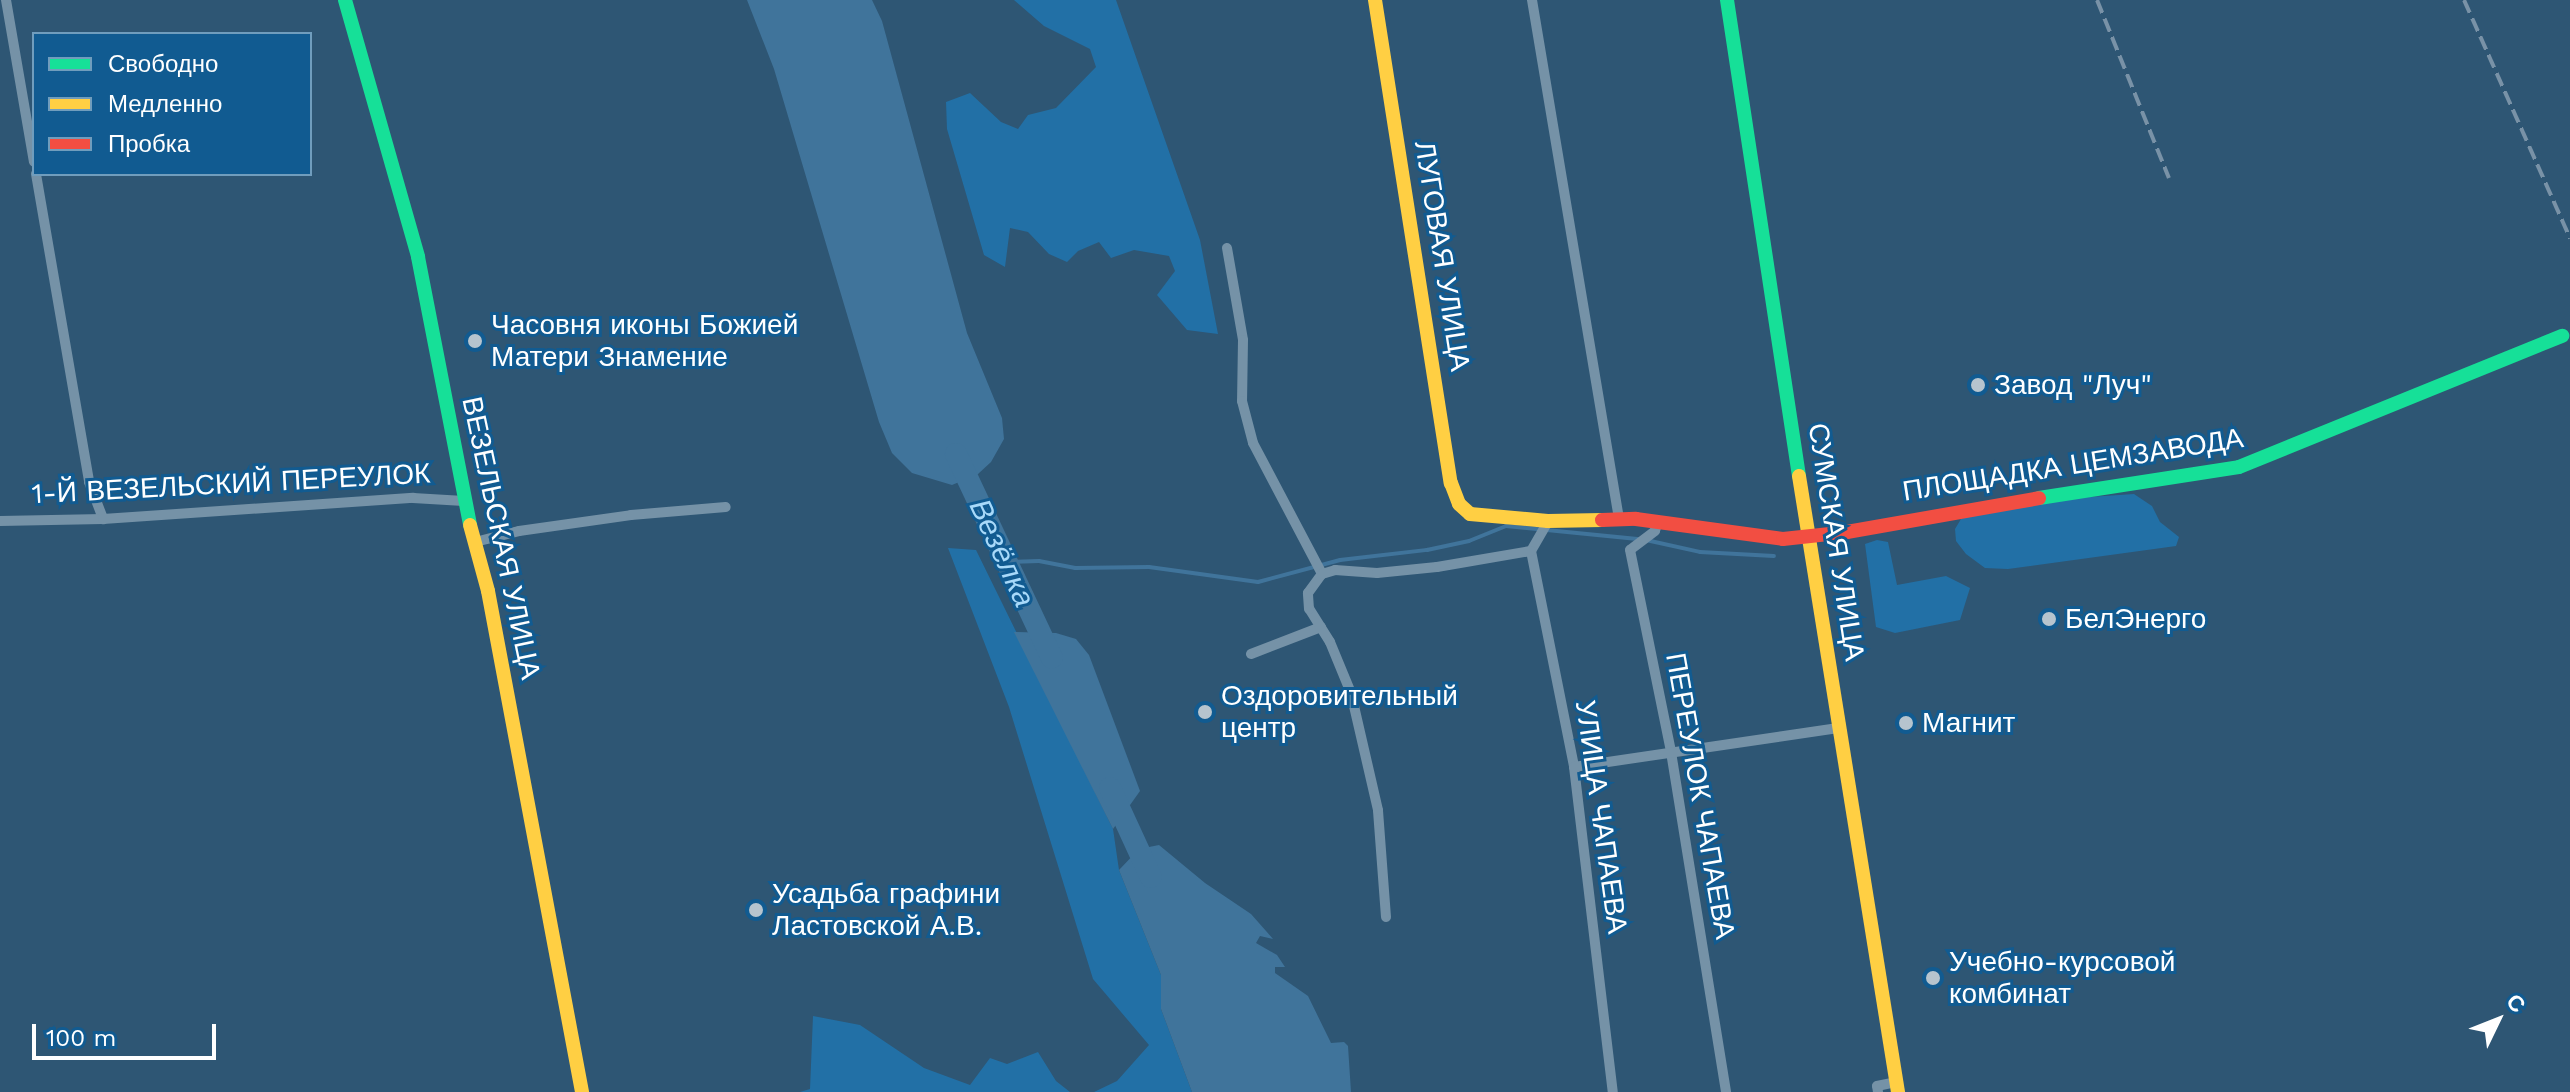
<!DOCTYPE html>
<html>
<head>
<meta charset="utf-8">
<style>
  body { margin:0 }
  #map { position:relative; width:2570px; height:1092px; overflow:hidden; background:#2e5674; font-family:"Work Sans",sans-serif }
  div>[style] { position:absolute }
  .green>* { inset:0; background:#2270a6 }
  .water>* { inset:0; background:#40749b }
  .stream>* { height:4px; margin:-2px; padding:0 2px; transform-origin:2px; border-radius:2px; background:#40749b }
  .river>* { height:22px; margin:-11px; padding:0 11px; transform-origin:11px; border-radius:11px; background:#40749b }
  .street>* { height:10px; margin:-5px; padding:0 5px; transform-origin:5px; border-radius:5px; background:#7592a7 }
  .fast>* { height:14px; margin:-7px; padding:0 7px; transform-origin:7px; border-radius:7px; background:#16e098 }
  .slow>* { height:14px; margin:-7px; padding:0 7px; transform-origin:7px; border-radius:7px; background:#ffcf43 }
  .jam>* { height:14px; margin:-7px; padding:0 7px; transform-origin:7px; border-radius:7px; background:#f24e42 }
  .rail>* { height:4px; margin-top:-2px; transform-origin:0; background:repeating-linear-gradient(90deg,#7992a7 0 14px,transparent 0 20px) }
  .dots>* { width:22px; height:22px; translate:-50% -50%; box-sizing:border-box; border:4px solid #115b91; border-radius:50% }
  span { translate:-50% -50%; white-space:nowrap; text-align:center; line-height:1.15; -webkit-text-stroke:6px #115b91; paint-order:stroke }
  .street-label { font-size:28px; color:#fff }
  .poi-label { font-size:28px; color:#fff }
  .left { translate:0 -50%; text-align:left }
  .water-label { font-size:30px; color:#a8d9f9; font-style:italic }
  .legend { position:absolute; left:32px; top:32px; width:280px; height:144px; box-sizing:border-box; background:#115b91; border:2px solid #709dbd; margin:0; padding:10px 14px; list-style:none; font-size:24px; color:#fff }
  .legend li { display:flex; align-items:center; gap:16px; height:40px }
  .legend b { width:40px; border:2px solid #709dbd }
  .north { position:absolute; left:2458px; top:980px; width:80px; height:80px; -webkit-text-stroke:6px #115b91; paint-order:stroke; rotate:47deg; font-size:22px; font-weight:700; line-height:32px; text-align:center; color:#fff }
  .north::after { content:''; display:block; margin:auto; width:28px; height:36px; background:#fff; clip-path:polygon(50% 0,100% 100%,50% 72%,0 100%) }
  .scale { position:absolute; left:32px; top:1024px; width:184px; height:36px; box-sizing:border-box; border:4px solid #fff; border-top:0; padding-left:10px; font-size:24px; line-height:28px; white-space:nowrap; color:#fff; -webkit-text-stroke:6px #115b91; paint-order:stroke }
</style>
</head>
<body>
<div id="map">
  <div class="green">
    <div style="clip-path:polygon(1014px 0,1116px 0,1200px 240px,1218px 334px,1187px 330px,1157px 295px,1175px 271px,1169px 256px,1134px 250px,1111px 258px,1099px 242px,1078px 251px,1067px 262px,1049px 254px,1028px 232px,1010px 228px,1005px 267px,984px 255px,947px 129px,946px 102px,970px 93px,1001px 122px,1018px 129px,1028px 115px,1056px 108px,1096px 67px,1090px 49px,1044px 26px)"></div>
    <div style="clip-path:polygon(2134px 494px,2152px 506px,2160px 522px,2179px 537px,2176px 546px,2008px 569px,1985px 568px,1966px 554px,1956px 541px,1955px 529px,1961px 519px,1973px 515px,2074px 498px)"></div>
    <div style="clip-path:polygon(1877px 540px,1888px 542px,1897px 585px,1946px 576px,1970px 588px,1960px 620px,1895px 633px,1876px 627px,1865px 544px)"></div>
    <div style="clip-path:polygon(948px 548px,976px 550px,1113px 829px,1119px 870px,1161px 975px,1161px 1009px,1192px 1092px,1094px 1092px,1117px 1081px,1149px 1045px,1093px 979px,1009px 707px)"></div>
    <div style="clip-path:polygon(813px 1016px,860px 1025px,924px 1068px,970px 1085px,990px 1058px,1007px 1064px,1038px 1052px,1056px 1081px,1070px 1092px,800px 1092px,810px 1089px)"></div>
  </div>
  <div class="water">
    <div style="clip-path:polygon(747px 0,872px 0,882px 21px,967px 333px,1002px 418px,1004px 439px,991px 462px,978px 474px,952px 485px,912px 473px,892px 453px,879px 422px,774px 69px)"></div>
    <div style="clip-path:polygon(1014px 632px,1056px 633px,1076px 639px,1089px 655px,1140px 791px,1113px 829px)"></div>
    <div style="clip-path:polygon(1159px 845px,1205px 883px,1251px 914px,1273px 939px,1260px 936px,1256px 943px,1277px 955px,1285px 967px,1275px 967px,1275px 973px,1308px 996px,1331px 1043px,1344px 1042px,1348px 1046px,1351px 1092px,1192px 1092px,1161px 1009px,1161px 975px,1119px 870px,1139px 849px)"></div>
  </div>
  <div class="stream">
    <div style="left:1646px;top:540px;width:55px;rotate:12.5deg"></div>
    <div style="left:1700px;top:552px;width:74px;rotate:3.1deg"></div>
    <div style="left:1007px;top:562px;width:32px;rotate:-2deg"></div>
    <div style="left:1039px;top:561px;width:37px;rotate:11deg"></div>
    <div style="left:1075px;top:568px;width:74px;rotate:-0.8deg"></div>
    <div style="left:1149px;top:567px;width:110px;rotate:7.8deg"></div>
    <div style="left:1258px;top:582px;width:85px;rotate:-15deg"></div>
    <div style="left:1340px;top:560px;width:88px;rotate:-6.6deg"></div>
    <div style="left:1427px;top:550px;width:43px;rotate:-12.1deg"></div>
    <div style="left:1469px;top:541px;width:40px;rotate:-22deg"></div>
    <div style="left:1506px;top:526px;width:132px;rotate:5.7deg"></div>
  </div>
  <div class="river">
    <div style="left:956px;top:454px;width:225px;rotate:64.8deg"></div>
    <div style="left:1110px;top:788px;width:98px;rotate:65.3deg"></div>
  </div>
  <div class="street">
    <div style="left:6px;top:0;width:164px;rotate:80.2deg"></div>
    <div style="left:1532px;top:0;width:526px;rotate:80.48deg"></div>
    <div style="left:36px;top:174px;width:313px;rotate:80.2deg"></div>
    <div style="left:89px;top:482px;width:40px;rotate:69deg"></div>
    <div style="left:1227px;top:248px;width:93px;rotate:80.1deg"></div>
    <div style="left:1243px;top:340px;width:61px;rotate:90.9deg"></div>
    <div style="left:1242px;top:401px;width:43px;rotate:75.3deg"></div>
    <div style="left:1253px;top:443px;width:148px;rotate:62.2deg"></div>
    <div style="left:0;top:521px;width:103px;rotate:-1.1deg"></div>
    <div style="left:103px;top:519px;width:311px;rotate:-3.9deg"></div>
    <div style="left:413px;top:498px;width:51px;rotate:3.4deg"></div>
    <div style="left:1658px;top:521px;width:10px;rotate:107deg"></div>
    <div style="left:1655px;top:531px;width:31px;rotate:143deg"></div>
    <div style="left:1630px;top:550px;width:206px;rotate:78.5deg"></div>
    <div style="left:1671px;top:752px;width:344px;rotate:80.8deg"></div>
    <div style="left:475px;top:542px;width:45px;rotate:-14deg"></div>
    <div style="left:519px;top:531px;width:113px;rotate:-8.1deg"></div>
    <div style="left:631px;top:515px;width:95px;rotate:-4.8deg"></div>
    <div style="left:1531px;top:551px;width:220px;rotate:78.7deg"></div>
    <div style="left:1574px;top:767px;width:327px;rotate:83.2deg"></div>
    <div style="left:1531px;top:551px;width:34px;rotate:-60deg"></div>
    <div style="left:1251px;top:654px;width:75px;rotate:-21.1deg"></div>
    <div style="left:1574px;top:767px;width:267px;rotate:-8.4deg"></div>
    <div style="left:1386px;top:917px;width:107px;rotate:-94.3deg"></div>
    <div style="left:1378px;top:810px;width:120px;rotate:-103deg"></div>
    <div style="left:1351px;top:693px;width:55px;rotate:-112.4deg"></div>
    <div style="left:1330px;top:642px;width:39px;rotate:-122deg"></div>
    <div style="left:1309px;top:609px;width:16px;rotate:-94deg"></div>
    <div style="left:1308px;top:593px;width:24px;rotate:-54deg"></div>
    <div style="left:1322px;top:574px;width:14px;rotate:-17deg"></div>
    <div style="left:1335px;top:570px;width:42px;rotate:4.1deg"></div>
    <div style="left:1377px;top:573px;width:60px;rotate:-5.7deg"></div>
    <div style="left:1437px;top:567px;width:95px;rotate:-9.7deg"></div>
    <div style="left:1878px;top:1092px;width:6px;rotate:-99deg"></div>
    <div style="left:1877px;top:1086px;width:19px;rotate:-12deg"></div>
  </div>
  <div class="fast">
    <div style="left:345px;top:0;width:267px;rotate:74.1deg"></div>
    <div style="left:418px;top:257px;width:273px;rotate:79deg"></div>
    <div style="left:1727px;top:0;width:481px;rotate:81.4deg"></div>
    <div style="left:2039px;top:498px;width:202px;rotate:-8.8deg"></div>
    <div style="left:2239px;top:467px;width:349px;rotate:-22.1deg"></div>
  </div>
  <div class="slow">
    <div style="left:1375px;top:0;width:489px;rotate:81.1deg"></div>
    <div style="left:1451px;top:483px;width:22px;rotate:69deg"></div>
    <div style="left:1459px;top:504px;width:15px;rotate:42deg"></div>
    <div style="left:1470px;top:514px;width:78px;rotate:5.1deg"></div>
    <div style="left:1548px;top:521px;width:54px;rotate:-1.1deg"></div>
    <div style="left:1799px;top:476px;width:624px;rotate:80.87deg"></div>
    <div style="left:470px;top:525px;width:68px;rotate:74.7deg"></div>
    <div style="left:488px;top:591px;width:510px;rotate:79.37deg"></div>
  </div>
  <div class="jam">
    <div style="left:1602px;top:520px;width:34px;rotate:-2deg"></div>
    <div style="left:1636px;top:519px;width:148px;rotate:7.7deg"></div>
    <div style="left:1783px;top:539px;width:64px;rotate:-6.2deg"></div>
    <div style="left:1847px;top:532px;width:195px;rotate:-10deg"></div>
  </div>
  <div class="rail">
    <div style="left:2097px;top:0;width:192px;rotate:68deg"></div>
    <div style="left:2464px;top:0;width:261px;rotate:66deg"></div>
  </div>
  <div class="dots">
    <div style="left:475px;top:341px;background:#b6c4ce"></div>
    <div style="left:1978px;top:385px;background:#b6c4ce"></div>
    <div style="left:2049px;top:619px;background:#b6c4ce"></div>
    <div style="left:1205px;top:712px;background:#b6c4ce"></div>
    <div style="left:1906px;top:723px;background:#b6c4ce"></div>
    <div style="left:756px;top:910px;background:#b6c4ce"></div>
    <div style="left:1933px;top:978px;background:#b6c4ce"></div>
  </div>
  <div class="street-label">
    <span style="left:1442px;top:256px;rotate:81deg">ЛУГОВАЯ УЛИЦА</span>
    <span style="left:2073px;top:465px;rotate:-9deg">ПЛОЩАДКА ЦЕМЗАВОДА</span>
    <span style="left:231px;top:484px;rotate:-3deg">1-Й ВЕЗЕЛЬСКИЙ ПЕРЕУЛОК</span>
    <span style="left:501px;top:538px;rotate:78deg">ВЕЗЕЛЬСКАЯ УЛИЦА</span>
    <span style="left:1836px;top:542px;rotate:81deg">СУМСКАЯ УЛИЦА</span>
    <span style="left:1700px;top:796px;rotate:80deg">ПЕРЕУЛОК ЧАПАЕВА</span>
    <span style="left:1601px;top:817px;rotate:82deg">УЛИЦА ЧАПАЕВА</span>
  </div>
  <div class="poi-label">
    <span class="left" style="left:491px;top:341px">Часовня иконы Божией<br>Матери Знамение</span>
    <span class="left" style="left:1994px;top:385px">Завод "Луч"</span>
    <span class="left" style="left:2065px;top:619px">БелЭнерго</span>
    <span class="left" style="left:1221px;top:712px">Оздоровительный<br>центр</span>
    <span class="left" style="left:1922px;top:723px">Магнит</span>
    <span class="left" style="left:772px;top:910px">Усадьба графини<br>Ластовской А.В.</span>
    <span class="left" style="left:1949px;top:978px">Учебно-курсовой<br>комбинат</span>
  </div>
  <div class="water-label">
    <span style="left:1002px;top:553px;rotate:65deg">Везёлка</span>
  </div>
  <ul class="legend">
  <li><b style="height:10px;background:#16e098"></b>Свободно</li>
  <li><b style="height:10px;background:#ffcf43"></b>Медленно</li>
  <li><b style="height:10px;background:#f24e42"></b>Пробка</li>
  </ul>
  <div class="north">С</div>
  <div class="scale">100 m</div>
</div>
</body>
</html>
